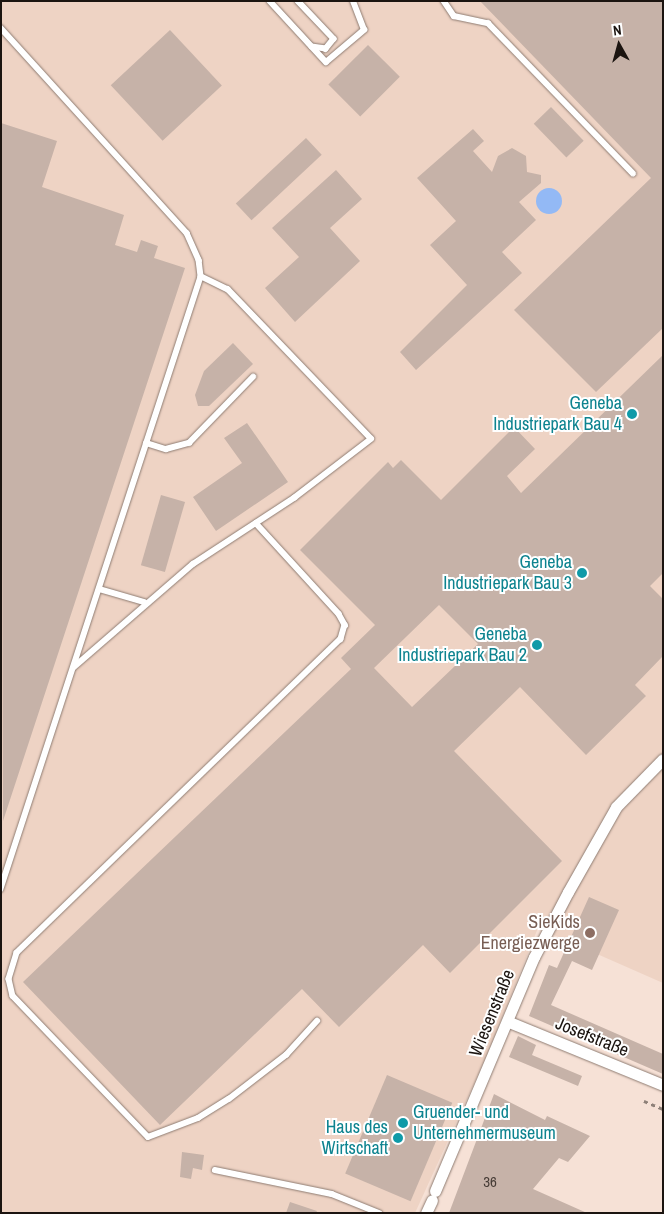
<!DOCTYPE html>
<html>
<head>
<meta charset="utf-8">
<style>
  body { margin:0 }
  #map { position:relative; width:664px; height:1214px; overflow:hidden; background:#f6e1d6; font-family:"Archivo Narrow",sans-serif }
  div>[style] { position:absolute }
  .built>* { inset:0; background:#eed3c4 }
  .water>* { inset:0; background:#93b9f5 }
  .round { border-radius:50% }
  .building>* { inset:0; background:#c6b2a8; transform-origin:0 0 }
  .path>* { height:2.5px; margin-top:-1.25px; transform-origin:0; background:repeating-linear-gradient(90deg,#8f8179 0 4px,transparent 0 8px) }
  .roads { filter:drop-shadow(0 0 1px #8e7c72) drop-shadow(0 0 1px #8e7c72) }
  .lane>* { height:5.5px; margin:-2.75px; padding:0 2.75px; transform-origin:2.75px; border-radius:2.75px; background:#fff }
  .street>* { height:11px; margin:-5.5px; padding:0 5.5px; transform-origin:5.5px; border-radius:5.5px; background:#fff }
  .dots>* { width:14px; height:14px; translate:-50% -50%; box-sizing:border-box; border:2px solid #fff; border-radius:50% }
  span { translate:-50% -50%; white-space:nowrap; text-align:center; line-height:1.15; -webkit-text-stroke:4px #fff; paint-order:stroke }
  .number-label { font-size:15px; color:#463c36 }
  .number-label span { -webkit-text-stroke-width:0 }
  .culture-label { font-size:18px; color:#0d838f }
  .right { translate:-100% -50%; text-align:right }
  .left { translate:0 -50%; text-align:left }
  .education-label { font-size:18px; color:#785e54 }
  .street-label { font-size:18px; color:#1b1410 }
  .frame { position:absolute; inset:0; border:2px solid #1b1410; pointer-events:none }
  .north { position:absolute; left:594px; top:20px; width:50px; height:50px; -webkit-text-stroke:4px #fff; paint-order:stroke; rotate:353deg; font-size:14px; font-weight:700; line-height:20px; text-align:center; color:#1b1410 }
  .north::after { content:''; display:block; margin:auto; width:18px; height:22px; background:#1b1410; clip-path:polygon(50% 0,100% 100%,50% 72%,0 100%) }
</style>
</head>
<body>
<div id="map">
  <div class="built">
    <div style="clip-path:polygon(1px 1px,663px 1px,663px 983px,538px 928px,488px 1053px,415px 1213px,1px 1213px)"></div>
  </div>
  <div class="water">
    <div class="round" style="left:536px;top:188px;width:26px;height:26px"></div>
  </div>
  <div class="building">
    <div style="clip-path:polygon(480px 1px,663px 1px,663px 328px,596px 392px,514px 310px,651px 178px)"></div>
    <div style="left:170px;top:30px;width:76px;height:81px;rotate:47deg"></div>
    <div style="left:368px;top:45px;width:45px;height:56px;rotate:45deg"></div>
    <div style="left:551px;top:107px;width:47px;height:24px;rotate:46deg"></div>
    <div style="clip-path:polygon(1px 123px,57px 141px,42px 187px,124px 215px,115px 245px,137px 252px,141px 240px,158px 246px,154px 258px,185px 268px,3px 821px)"></div>
    <div style="clip-path:polygon(473px 129px,484px 141px,473px 151px,492px 172px,498px 156px,512px 148px,526px 156px,527px 172px,541px 175px,541px 183px,519px 202px,536px 220px,502px 252px,522px 273px,416px 370px,400px 352px,467px 285px,430px 245px,456px 221px,417px 178px)"></div>
    <div style="left:306px;top:138px;width:23px;height:96px;rotate:47deg"></div>
    <div style="clip-path:polygon(336px 170px,362px 199px,330px 228px,360px 261px,295px 322px,265px 288px,299px 257px,272px 228px)"></div>
    <div style="clip-path:polygon(233px 343px,253px 364px,209px 406px,198px 406px,195px 395px,204px 371px)"></div>
    <div style="clip-path:polygon(evenodd,663px 355px,663px 573px,650px 586px,663px 599px,663px 656px,635px 685px,646px 696px,586px 755px,520px 687px,454px 751px,562px 861px,450px 973px,423px 945px,339px 1027px,302px 989px,160px 1125px,23px 982px,351px 669px,341px 658px,375px 625px,300px 550px,388px 462px,393px 468px,401px 460px,441px 500px,514px 427px,535px 449px,507px 476px,521px 493px,663px 355px,439px 605px,478px 644px,412px 707px,374px 668px,439px 605px)"></div>
    <div style="clip-path:polygon(247px 423px,288px 482px,216px 531px,193px 497px,242px 463px,224px 438px)"></div>
    <div style="left:161px;top:495px;width:25px;height:73px;rotate:16deg"></div>
    <div style="clip-path:polygon(589px 897px,619px 910px,592px 970px,572px 961px,551px 1005px,663px 1054px,663px 1074px,529px 1016px,549px 965px,557px 968px)"></div>
    <div style="clip-path:polygon(518px 1036px,536px 1045px,532px 1055px,582px 1076px,578px 1086px,509px 1057px)"></div>
    <div style="left:387px;top:1075px;width:71px;height:107px;rotate:23deg"></div>
    <div style="clip-path:polygon(494px 1094px,545px 1120px,547px 1116px,590px 1136px,568px 1162px,559px 1158px,533px 1189px,587px 1213px,449px 1213px)"></div>
    <div style="clip-path:polygon(182px 1152px,204px 1155px,202px 1170px,193px 1168px,191px 1179px,180px 1177px)"></div>
    <div style="clip-path:polygon(290px 1202px,317px 1211px,316px 1213px,286px 1213px)"></div>
  </div>
  <div class="path">
    <div style="left:644px;top:1101px;width:21px;rotate:23deg"></div>
  </div>
  <div class="roads">
    <div class="lane">
      <div style="left:270px;top:1px;width:83px;rotate:47.4deg"></div>
      <div style="left:326px;top:62px;width:50px;rotate:-40.1deg"></div>
      <div style="left:364px;top:30px;width:31px;rotate:-111deg"></div>
      <div style="left:298px;top:1px;width:52px;rotate:46.5deg"></div>
      <div style="left:334px;top:39px;width:13px;rotate:129deg"></div>
      <div style="left:326px;top:49px;width:14px;rotate:-172deg"></div>
      <div style="left:444px;top:1px;width:18px;rotate:56deg"></div>
      <div style="left:454px;top:16px;width:35px;rotate:12deg"></div>
      <div style="left:488px;top:23px;width:209px;rotate:46deg"></div>
      <div style="left:1px;top:28px;width:277px;rotate:47.8deg"></div>
      <div style="left:187px;top:233px;width:30px;rotate:66deg"></div>
      <div style="left:199px;top:260px;width:17px;rotate:83deg"></div>
      <div style="left:201px;top:277px;width:644px;rotate:108.1deg"></div>
      <div style="left:146px;top:443px;width:21px;rotate:17deg"></div>
      <div style="left:166px;top:449px;width:24px;rotate:-15deg"></div>
      <div style="left:189px;top:443px;width:92px;rotate:-45.9deg"></div>
      <div style="left:256px;top:523px;width:123px;rotate:47.6deg"></div>
      <div style="left:339px;top:614px;width:13px;rotate:61deg"></div>
      <div style="left:345px;top:625px;width:15px;rotate:106deg"></div>
      <div style="left:341px;top:639px;width:451px;rotate:135.9deg"></div>
      <div style="left:17px;top:953px;width:27px;rotate:107deg"></div>
      <div style="left:9px;top:979px;width:17px;rotate:77deg"></div>
      <div style="left:13px;top:996px;width:195px;rotate:46.2deg"></div>
      <div style="left:148px;top:1137px;width:53px;rotate:-20.8deg"></div>
      <div style="left:198px;top:1118px;width:36px;rotate:-32deg"></div>
      <div style="left:229px;top:1099px;width:72px;rotate:-37.7deg"></div>
      <div style="left:286px;top:1055px;width:46px;rotate:-47.6deg"></div>
      <div style="left:99px;top:589px;width:47px;rotate:16.1deg"></div>
      <div style="left:74px;top:667px;width:157px;rotate:-40.9deg"></div>
      <div style="left:193px;top:564px;width:121px;rotate:-33.2deg"></div>
      <div style="left:294px;top:498px;width:97px;rotate:-37.5deg"></div>
      <div style="left:371px;top:439px;width:207px;rotate:-133.8deg"></div>
      <div style="left:228px;top:290px;width:30px;rotate:-154deg"></div>
      <div style="left:215px;top:1170px;width:119px;rotate:11.6deg"></div>
      <div style="left:332px;top:1194px;width:51px;rotate:22deg"></div>
    </div>
    <div class="street">
      <div style="left:509px;top:1022px;width:166px;rotate:22.2deg"></div>
      <div style="left:435px;top:1191px;width:254px;rotate:-67.1deg"></div>
      <div style="left:534px;top:957px;width:73px;rotate:-62.4deg"></div>
      <div style="left:568px;top:892px;width:98px;rotate:-60.5deg"></div>
      <div style="left:616px;top:807px;width:67px;rotate:-45.6deg"></div>
      <div style="left:426px;top:1213px;width:14px;rotate:-65deg"></div>
    </div>
  </div>
  <div class="dots">
    <div style="left:632px;top:414px;background:#0f9aa8"></div>
    <div style="left:582px;top:573px;background:#0f9aa8"></div>
    <div style="left:537px;top:645px;background:#0f9aa8"></div>
    <div style="left:590px;top:933px;background:#8d6e63"></div>
    <div style="left:403px;top:1123px;background:#0f9aa8"></div>
    <div style="left:398px;top:1138px;background:#0f9aa8"></div>
  </div>
  <div class="number-label">
    <span style="left:490px;top:1182px">36</span>
  </div>
  <div class="culture-label">
    <span class="right" style="left:622px;top:414px">Geneba<br>Industriepark Bau 4</span>
    <span class="right" style="left:572px;top:573px">Geneba<br>Industriepark Bau 3</span>
    <span class="right" style="left:527px;top:645px">Geneba<br>Industriepark Bau 2</span>
    <span class="left" style="left:413px;top:1123px">Gruender- und<br>Unternehmermuseum</span>
    <span class="right" style="left:388px;top:1138px">Haus des<br>Wirtschaft</span>
  </div>
  <div class="education-label">
    <span class="right" style="left:580px;top:933px">SieKids<br>Energiezwerge</span>
  </div>
  <div class="street-label">
    <span style="left:492px;top:1013px;rotate:-68deg">Wiesenstraße</span>
    <span style="left:592px;top:1037px;rotate:22deg">Josefstraße</span>
  </div>
  <div class="frame"></div>
  <div class="north">N</div>
</div>
</body>
</html>
